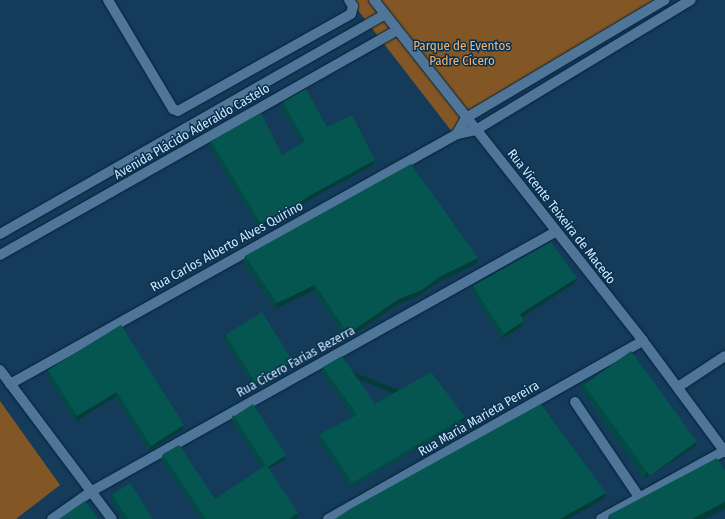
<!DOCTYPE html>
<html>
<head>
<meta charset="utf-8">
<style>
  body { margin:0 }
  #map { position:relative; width:725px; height:519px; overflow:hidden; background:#143b5a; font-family:"Fira Sans Condensed",sans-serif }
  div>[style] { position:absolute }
  .green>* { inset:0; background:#835725 }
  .roads { filter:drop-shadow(0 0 1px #042139) drop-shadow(0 0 1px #042139) }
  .minor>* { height:10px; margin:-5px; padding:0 5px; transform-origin:5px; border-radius:5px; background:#4f7699 }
  .wall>* { inset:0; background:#044945 }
  .shaded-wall>* { inset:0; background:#043c38; transform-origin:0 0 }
  .building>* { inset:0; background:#055550; transform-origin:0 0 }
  span { translate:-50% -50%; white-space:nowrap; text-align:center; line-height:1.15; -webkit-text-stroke:3px #08304f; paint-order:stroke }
  .park-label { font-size:13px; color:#f6b36d }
  .street-label { font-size:13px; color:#d3e8fc }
</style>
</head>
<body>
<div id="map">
  <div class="green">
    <div style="clip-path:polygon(350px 0,664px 0,479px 109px,453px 133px)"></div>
    <div style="clip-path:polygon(0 401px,60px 485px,16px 519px,0 519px)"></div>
  </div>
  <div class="roads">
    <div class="minor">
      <div style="left:108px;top:0;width:127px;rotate:59.2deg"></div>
      <div style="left:173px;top:109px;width:5px;rotate:22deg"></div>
      <div style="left:178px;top:111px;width:198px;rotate:-29.3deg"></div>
      <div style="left:351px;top:14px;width:8px;rotate:-76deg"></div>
      <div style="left:353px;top:6px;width:7px;rotate:-124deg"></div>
      <div style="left:374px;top:0;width:434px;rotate:51.7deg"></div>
      <div style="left:643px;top:341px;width:138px;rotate:53.5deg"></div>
      <div style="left:457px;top:134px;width:18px;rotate:-61deg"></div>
      <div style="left:466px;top:118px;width:231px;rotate:-30.7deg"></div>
      <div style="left:0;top:234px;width:443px;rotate:-29.7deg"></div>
      <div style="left:0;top:255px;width:455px;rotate:-29.5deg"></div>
      <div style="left:0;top:370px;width:186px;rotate:53.1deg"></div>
      <div style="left:10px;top:384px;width:512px;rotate:-29.22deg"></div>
      <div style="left:457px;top:134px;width:19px;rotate:-12deg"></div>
      <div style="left:476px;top:130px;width:251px;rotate:-31.2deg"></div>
      <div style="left:678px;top:387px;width:56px;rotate:-33.4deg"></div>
      <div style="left:575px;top:402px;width:115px;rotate:56deg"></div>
      <div style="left:52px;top:519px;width:49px;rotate:-35deg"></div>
      <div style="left:92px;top:491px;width:531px;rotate:-29.22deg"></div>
      <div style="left:328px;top:519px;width:362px;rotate:-29.5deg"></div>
      <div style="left:601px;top:519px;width:141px;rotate:-28.9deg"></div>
    </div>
  </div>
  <div class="wall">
    <div style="clip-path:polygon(283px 102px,327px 127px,375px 160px,373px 165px,307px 201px,285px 217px,259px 229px,209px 146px,211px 141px,282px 155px,302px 144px,281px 108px)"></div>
    <div style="clip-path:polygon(245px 256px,478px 258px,476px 264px,437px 283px,419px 296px,397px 305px,345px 340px,313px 291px,275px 309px,243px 263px)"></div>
    <div style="clip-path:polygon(577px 278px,575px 283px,522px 317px,524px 321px,522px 326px,502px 339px,471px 291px,473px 286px)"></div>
    <div style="clip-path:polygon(121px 325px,182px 430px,149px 451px,115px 397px,75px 422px,46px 375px,48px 370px)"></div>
    <div style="clip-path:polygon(226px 335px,291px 366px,254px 388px,224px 340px)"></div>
    <div style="clip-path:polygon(323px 367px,375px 404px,463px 422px,350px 488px,318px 440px,320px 434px,353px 417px,321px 372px)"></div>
    <div style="clip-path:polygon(582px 382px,695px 447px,644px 479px,580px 388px)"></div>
    <div style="clip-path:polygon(233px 415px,284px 460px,268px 468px,298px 513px,296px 519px,201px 519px,161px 460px,163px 454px,215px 499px,262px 468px,231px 421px)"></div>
    <div style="clip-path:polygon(112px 495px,153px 519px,123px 519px,110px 500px)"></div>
    <div style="clip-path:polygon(725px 509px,705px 519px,608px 519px,609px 515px)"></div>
  </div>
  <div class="shaded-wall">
    <div style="clip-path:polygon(375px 160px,373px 165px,307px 201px,285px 217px,259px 229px,261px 224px,309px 196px)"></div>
    <div style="clip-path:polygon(478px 258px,476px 264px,437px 283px,419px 296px,397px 305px,345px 340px,348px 334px,399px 299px,439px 277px)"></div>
    <div style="clip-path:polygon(577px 278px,575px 283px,518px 320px,520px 314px)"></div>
    <div style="clip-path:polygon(315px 285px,313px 291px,275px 309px,277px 303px)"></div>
    <div style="clip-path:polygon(524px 321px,522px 326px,502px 339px,504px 334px)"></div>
    <div style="clip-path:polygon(293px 361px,291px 366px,254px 388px,256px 383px)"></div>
    <div style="clip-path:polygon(117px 392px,115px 397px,75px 422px,77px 416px)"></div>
    <div style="left:465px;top:417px;width:5px;height:131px;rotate:112deg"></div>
    <div style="clip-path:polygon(184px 425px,182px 430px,149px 451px,151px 446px)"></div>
    <div style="clip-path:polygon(697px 441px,695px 447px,644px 479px,646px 473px)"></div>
    <div style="clip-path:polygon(286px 455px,284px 460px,264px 471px,266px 465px)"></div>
    <div style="clip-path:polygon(606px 493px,604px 499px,568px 519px,560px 519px)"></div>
    <div style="clip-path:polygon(725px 502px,725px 509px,705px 519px,692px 519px)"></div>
    <div style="clip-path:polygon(298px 513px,296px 519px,290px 519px)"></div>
  </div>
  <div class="building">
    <div style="clip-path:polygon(306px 89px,327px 127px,352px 115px,375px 160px,309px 196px,287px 211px,261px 224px,211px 141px,261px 113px,282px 155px,305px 141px,283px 102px)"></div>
    <div style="clip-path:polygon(411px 164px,478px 258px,439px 277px,422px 290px,399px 299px,348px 334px,315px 285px,277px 303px,245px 256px)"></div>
    <div style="clip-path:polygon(551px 242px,577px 278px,520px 314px,524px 321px,504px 334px,473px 286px)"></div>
    <div style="left:262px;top:312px;width:58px;height:43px;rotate:58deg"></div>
    <div style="clip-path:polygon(121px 325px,184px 425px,151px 446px,117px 392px,77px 416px,48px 370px)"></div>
    <div style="left:631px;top:351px;width:112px;height:58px;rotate:54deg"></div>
    <div style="clip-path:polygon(342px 356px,375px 404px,431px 372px,465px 417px,352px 483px,320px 434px,357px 415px,323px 367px)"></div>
    <div style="left:253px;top:404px;width:61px;height:23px;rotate:57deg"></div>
    <div style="clip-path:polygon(541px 404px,606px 493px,560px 519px,335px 519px,350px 509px)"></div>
    <div style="clip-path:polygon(179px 445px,215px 499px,266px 465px,298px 513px,290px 519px,206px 519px,163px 454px)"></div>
    <div style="clip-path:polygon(717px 458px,725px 471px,725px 502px,692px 519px,611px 519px,609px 515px)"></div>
    <div style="clip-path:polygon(130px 483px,153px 519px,128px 519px,112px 495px)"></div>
    <div style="clip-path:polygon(85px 501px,98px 519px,59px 519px)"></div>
  </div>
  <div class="park-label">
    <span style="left:462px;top:54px">Parque de Eventos<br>Padre Cícero</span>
  </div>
  <div class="street-label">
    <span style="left:192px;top:132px;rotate:-30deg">Avenida Plácido Aderaldo Castelo</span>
    <span style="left:561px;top:217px;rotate:52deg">Rua Vicente Teixeira de Macedo</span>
    <span style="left:227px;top:247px;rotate:-29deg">Rua Carlos Alberto Alves Quirino</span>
    <span style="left:296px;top:362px;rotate:-29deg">Rua Cícero Farias Bezerra</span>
    <span style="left:479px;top:419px;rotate:-30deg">Rua Maria Marieta Pereira</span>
  </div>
</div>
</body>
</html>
